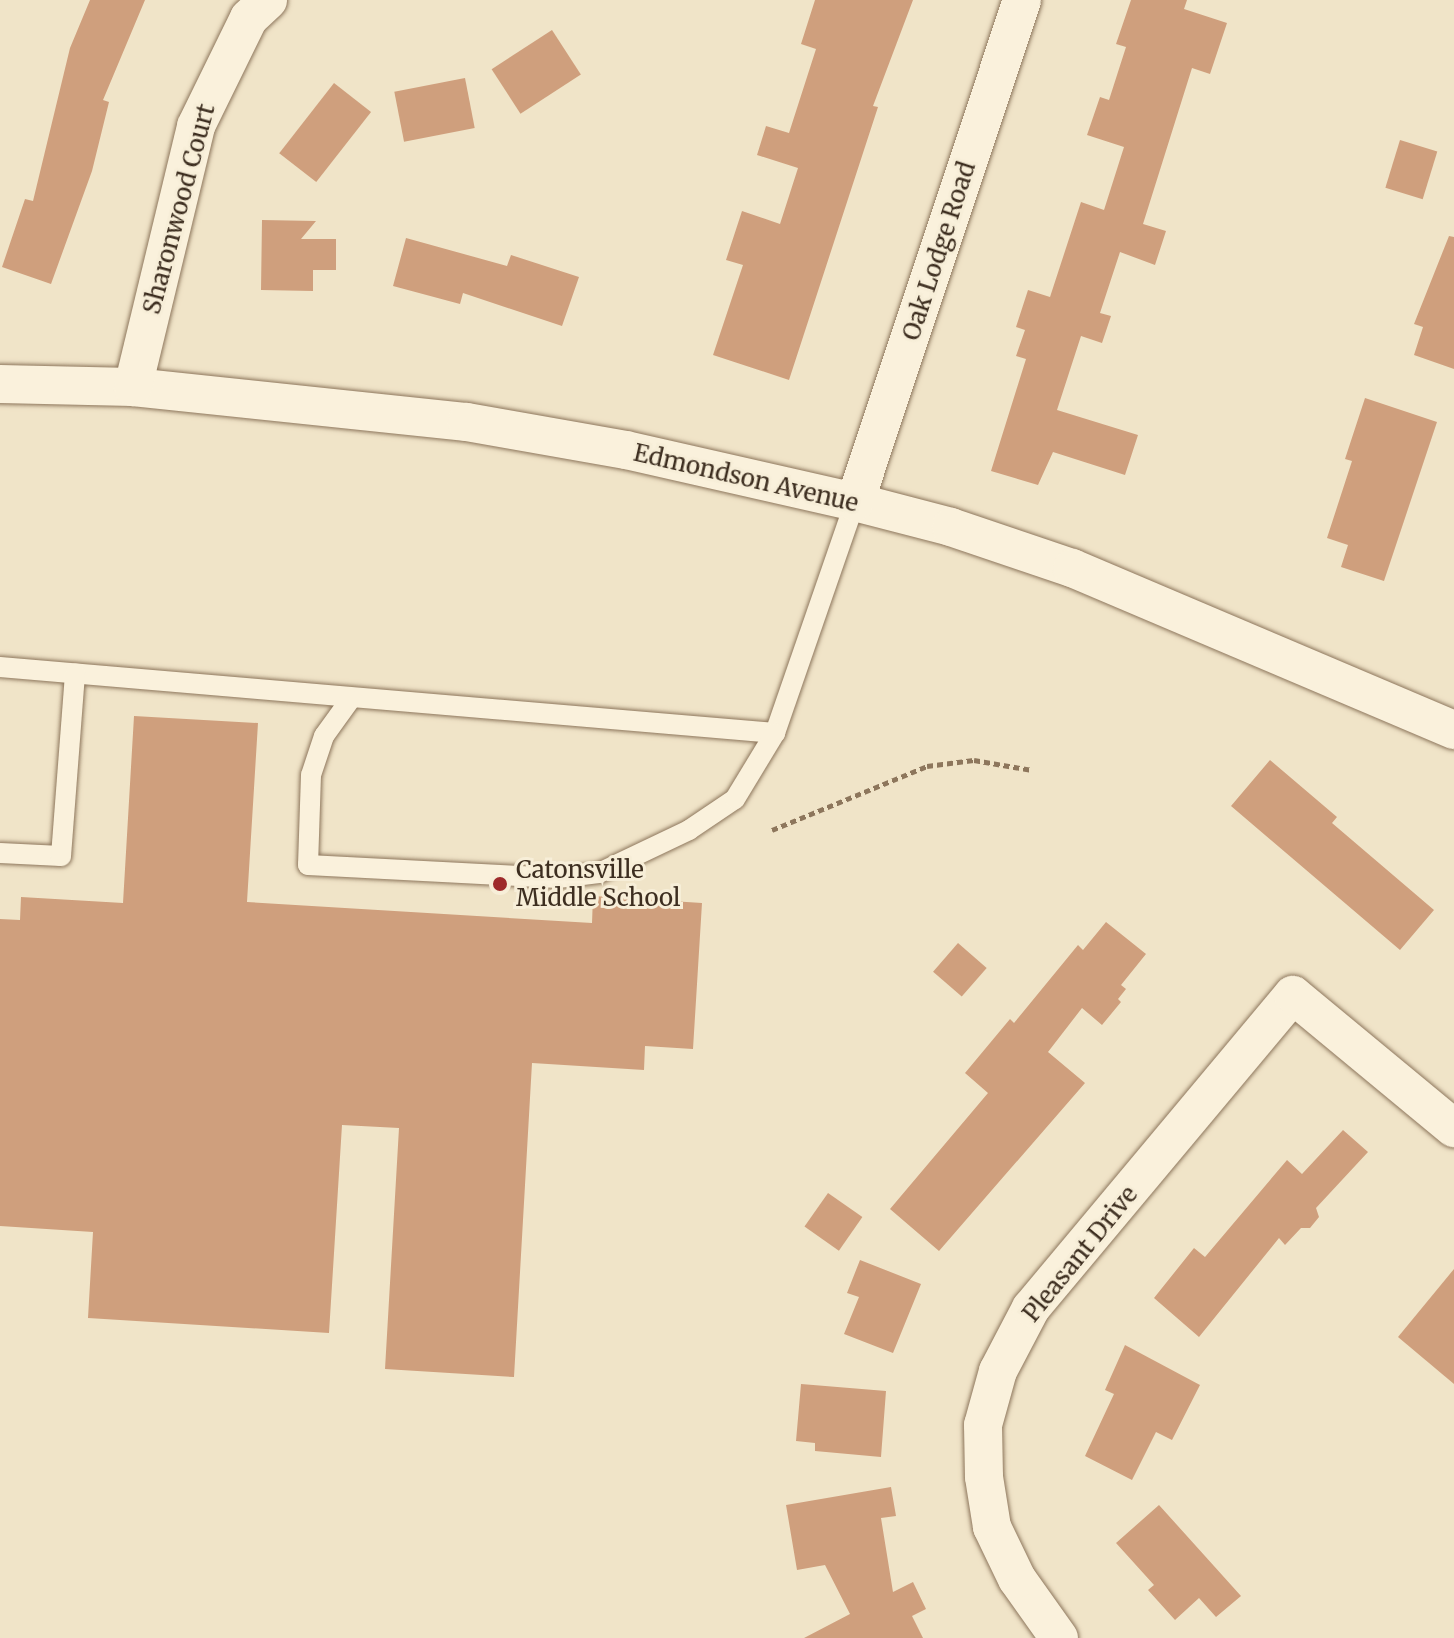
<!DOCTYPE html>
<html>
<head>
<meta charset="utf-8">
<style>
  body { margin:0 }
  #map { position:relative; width:1454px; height:1638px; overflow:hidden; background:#f0e4c8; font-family:Merriweather,serif }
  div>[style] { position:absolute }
  .building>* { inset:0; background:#cf9f7d; transform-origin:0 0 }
  .path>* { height:5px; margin-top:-2.5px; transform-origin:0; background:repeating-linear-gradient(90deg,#8d765c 0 6px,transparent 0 10px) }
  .roads { filter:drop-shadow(0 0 2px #8d765c) drop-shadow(0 0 2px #8d765c) }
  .service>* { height:20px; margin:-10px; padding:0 10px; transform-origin:10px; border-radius:10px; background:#faf1dc }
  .minor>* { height:38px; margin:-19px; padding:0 19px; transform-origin:19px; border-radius:19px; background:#faf1dc }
  .dots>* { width:22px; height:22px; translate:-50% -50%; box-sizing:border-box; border:4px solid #f7eed8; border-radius:50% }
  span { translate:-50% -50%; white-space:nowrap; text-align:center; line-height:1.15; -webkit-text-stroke:6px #f7eed8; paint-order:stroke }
  .street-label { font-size:24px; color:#3d2e20 }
  .poi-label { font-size:24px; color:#3d2e20 }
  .left { translate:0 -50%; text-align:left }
</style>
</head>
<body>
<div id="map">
  <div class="building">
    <div style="clip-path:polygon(90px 0,145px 0,103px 100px,109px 102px,92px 171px,51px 284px,2px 267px,25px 199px,33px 201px,70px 48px)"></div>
    <div style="clip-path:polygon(815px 0,913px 0,873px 106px,878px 107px,789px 380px,713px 355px,743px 265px,726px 260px,742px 211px,780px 224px,798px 168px,757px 155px,766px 126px,789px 133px,816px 49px,801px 44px)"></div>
    <div style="clip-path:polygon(1131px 0,1187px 0,1184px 9px,1227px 23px,1210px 74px,1192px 68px,1143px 224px,1166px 231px,1155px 265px,1120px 252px,1100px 313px,1111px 316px,1102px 343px,1081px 336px,1057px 410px,1138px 435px,1125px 475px,1053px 452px,1038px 485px,991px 471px,1026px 359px,1016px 356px,1025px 330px,1016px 327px,1028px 290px,1050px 297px,1081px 202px,1104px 210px,1124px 147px,1087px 135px,1100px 97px,1109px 100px,1126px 47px,1116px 44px)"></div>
    <div style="left:552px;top:30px;width:53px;height:72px;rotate:57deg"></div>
    <div style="left:465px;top:78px;width:51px;height:72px;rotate:79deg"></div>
    <div style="left:334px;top:83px;width:47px;height:89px;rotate:38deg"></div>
    <div style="left:1400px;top:140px;width:39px;height:50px;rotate:17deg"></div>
    <div style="clip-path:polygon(262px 220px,316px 221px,301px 239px,336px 239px,336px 270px,313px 270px,313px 291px,261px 290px)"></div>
    <div style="clip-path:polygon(1449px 236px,1454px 237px,1454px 369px,1414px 355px,1423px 327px,1414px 324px)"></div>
    <div style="clip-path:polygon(406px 238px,507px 266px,511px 255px,579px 277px,562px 326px,463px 293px,460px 304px,393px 286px)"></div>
    <div style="clip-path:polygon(1365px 398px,1437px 422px,1384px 581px,1341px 567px,1348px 545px,1327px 538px,1352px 461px,1345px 459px)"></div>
    <div style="clip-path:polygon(134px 716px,258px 723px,247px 902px,592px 923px,593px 896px,702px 903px,693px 1049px,645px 1046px,644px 1070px,532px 1063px,514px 1377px,385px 1369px,399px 1128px,342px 1125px,329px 1333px,88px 1318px,93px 1232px,0 1226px,0 919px,20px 920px,21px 897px,123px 903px)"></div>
    <div style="clip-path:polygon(1270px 760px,1337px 817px,1332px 823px,1434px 910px,1400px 950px,1231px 806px)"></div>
    <div style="clip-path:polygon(1106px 922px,1146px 954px,1121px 985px,1126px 989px,1118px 999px,1121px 1002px,1102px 1025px,1082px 1008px,1048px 1052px,1085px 1083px,939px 1251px,890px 1209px,988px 1093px,965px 1073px,1010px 1019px,1014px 1023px,1078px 945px,1083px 950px)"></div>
    <div style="left:958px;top:943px;width:38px;height:38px;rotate:41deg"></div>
    <div style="clip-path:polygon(1343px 1130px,1368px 1152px,1316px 1208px,1319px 1217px,1310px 1228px,1301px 1228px,1285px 1245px,1279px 1238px,1199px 1337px,1154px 1298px,1194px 1248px,1205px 1257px,1287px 1160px,1302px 1174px)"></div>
    <div style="left:828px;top:1193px;width:42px;height:41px;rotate:35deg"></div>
    <div style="clip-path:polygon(860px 1260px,921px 1284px,893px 1353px,844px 1334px,859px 1297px,847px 1293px)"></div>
    <div style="clip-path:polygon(1454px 1269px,1454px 1384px,1398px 1337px)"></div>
    <div style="clip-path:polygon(1125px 1345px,1200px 1385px,1172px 1440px,1156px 1432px,1132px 1480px,1085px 1456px,1114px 1394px,1105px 1390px)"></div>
    <div style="clip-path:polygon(801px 1384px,886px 1391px,881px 1457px,815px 1451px,815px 1443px,796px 1441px)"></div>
    <div style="clip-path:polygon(891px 1487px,896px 1516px,881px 1518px,893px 1592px,913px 1582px,926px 1609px,912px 1616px,923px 1638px,804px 1638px,850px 1614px,825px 1565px,797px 1570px,786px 1505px)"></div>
    <div style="clip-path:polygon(1159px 1505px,1241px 1596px,1216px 1617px,1199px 1598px,1175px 1620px,1148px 1590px,1154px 1585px,1116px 1543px)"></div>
  </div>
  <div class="path">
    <div style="left:772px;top:830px;width:168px;rotate:-22.4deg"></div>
    <div style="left:927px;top:766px;width:47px;rotate:-7.3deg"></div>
    <div style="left:974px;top:760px;width:59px;rotate:9.8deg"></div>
  </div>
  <div class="roads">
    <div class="service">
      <div style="left:0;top:667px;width:778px;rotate:4.87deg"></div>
      <div style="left:775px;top:733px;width:244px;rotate:-70.9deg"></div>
      <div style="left:350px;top:700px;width:44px;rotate:125.8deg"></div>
      <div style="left:324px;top:736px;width:41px;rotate:108.4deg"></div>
      <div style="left:311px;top:775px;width:90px;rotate:91.9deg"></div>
      <div style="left:308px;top:865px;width:250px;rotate:3deg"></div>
      <div style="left:558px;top:878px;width:41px;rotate:-7deg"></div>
      <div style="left:599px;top:873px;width:100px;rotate:-25.5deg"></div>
      <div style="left:689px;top:830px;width:55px;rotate:-34deg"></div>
      <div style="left:735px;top:799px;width:77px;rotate:-58.8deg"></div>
      <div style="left:0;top:853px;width:61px;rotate:2.8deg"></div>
      <div style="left:61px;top:856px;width:183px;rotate:-85.6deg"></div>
    </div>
    <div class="minor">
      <div style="left:0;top:384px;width:133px;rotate:1.3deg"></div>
      <div style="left:133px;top:387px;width:336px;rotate:6deg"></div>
      <div style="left:467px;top:422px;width:161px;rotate:10deg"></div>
      <div style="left:626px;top:450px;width:235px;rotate:12.8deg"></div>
      <div style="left:855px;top:502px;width:99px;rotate:14.6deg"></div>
      <div style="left:951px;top:527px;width:128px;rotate:18.7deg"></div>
      <div style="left:1072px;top:568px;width:415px;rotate:23deg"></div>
      <div style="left:133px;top:387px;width:268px;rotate:-76.4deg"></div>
      <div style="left:196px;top:126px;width:120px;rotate:-63.9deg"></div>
      <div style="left:249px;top:18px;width:26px;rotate:-43deg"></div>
      <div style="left:855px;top:502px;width:529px;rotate:-71.6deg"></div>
      <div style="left:1059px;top:1638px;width:72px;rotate:-125.4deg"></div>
      <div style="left:1017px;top:1579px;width:58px;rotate:-115.7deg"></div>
      <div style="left:992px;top:1527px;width:51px;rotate:-99.1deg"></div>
      <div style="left:984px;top:1477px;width:52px;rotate:-91.1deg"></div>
      <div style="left:983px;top:1425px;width:56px;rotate:-74.5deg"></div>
      <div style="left:998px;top:1371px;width:71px;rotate:-62.4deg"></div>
      <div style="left:1031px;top:1308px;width:408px;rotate:-50.1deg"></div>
      <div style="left:1293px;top:995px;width:209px;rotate:39.6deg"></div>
    </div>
  </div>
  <div class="dots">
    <div style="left:500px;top:884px;background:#9e2a2b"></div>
  </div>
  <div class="street-label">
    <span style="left:179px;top:209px;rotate:-75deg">Sharonwood Court</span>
    <span style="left:939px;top:251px;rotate:-72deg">Oak Lodge Road</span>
    <span style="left:746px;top:478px;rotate:13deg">Edmondson Avenue</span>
    <span style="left:1080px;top:1254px;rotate:-51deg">Pleasant Drive</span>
  </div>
  <div class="poi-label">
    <span class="left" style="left:516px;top:884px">Catonsville<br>Middle School</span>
  </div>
</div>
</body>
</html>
